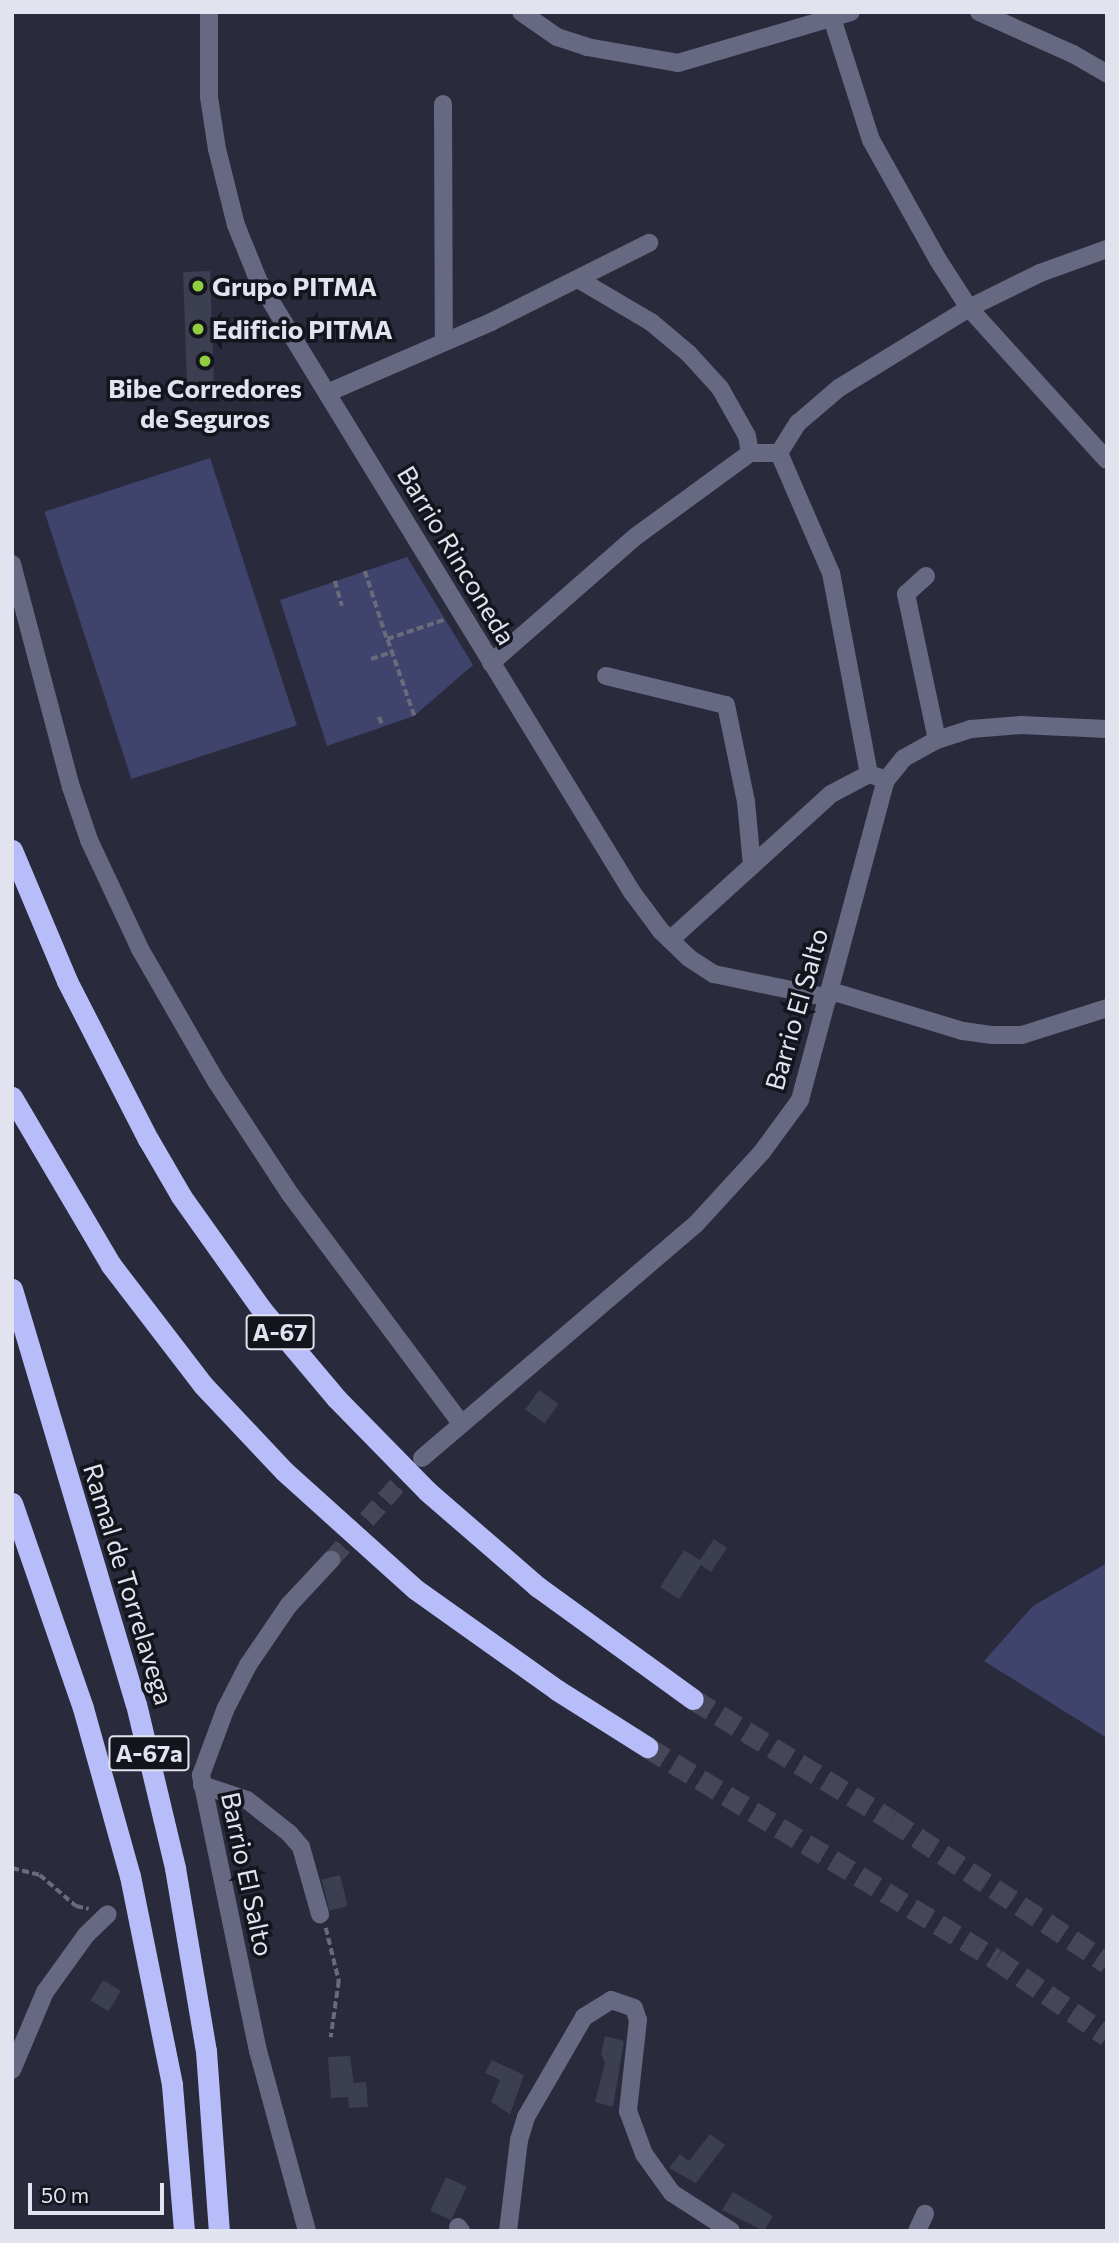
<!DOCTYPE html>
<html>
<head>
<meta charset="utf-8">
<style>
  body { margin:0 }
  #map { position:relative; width:1119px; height:2243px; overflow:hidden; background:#292a3c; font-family:Commissioner,sans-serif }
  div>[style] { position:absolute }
  .green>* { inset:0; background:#40436c; transform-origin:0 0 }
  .building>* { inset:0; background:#3c3e51; transform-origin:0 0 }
  .minor-tunnel>* { height:18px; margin-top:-9px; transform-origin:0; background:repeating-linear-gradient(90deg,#454657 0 18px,transparent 0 27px) }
  .highway-tunnel>* { height:21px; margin-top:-10.5px; transform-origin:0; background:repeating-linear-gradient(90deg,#454657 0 21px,transparent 0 31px) }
  .path>* { height:3.5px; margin-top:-1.75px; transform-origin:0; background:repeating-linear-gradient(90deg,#696b7a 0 7px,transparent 0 10.5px) }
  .minor>* { height:18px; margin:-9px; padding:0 9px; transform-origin:9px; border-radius:9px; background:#666981 }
  .highway>* { height:21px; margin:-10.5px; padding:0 10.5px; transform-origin:10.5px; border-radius:10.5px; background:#b7bdf9 }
  .dots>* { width:19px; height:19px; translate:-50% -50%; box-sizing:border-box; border:4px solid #13141c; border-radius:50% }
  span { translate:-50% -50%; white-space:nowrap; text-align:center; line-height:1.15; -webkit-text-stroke:7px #13141c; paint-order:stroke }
  .shield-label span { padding:2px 5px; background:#13141c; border:2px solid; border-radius:5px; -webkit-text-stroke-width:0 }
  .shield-label { font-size:24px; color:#e1e3ef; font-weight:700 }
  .poi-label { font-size:26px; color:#e1e3ef; font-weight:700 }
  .left { translate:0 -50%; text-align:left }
  .street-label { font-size:26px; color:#e1e3ef }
  .frame { position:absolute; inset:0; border:14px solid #e1e3ef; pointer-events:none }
  .scale { position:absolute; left:28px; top:2183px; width:136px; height:32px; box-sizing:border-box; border:4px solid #e1e3ef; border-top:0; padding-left:9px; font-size:21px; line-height:24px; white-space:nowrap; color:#e1e3ef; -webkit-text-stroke:5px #13141c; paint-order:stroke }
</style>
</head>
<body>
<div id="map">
  <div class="green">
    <div style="left:210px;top:458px;width:281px;height:174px;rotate:72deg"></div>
    <div style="clip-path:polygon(407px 557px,473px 665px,414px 716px,327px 746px,280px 600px)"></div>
    <div style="clip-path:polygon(1107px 1563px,1107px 1738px,984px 1661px,1033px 1606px)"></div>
  </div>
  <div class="building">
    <div style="left:210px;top:271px;width:111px;height:27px;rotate:88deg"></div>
    <div style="left:539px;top:1390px;width:24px;height:24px;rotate:35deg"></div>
    <div style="clip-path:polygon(714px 1539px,727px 1548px,711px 1572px,701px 1565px,679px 1599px,660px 1587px,684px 1550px,700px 1560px)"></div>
    <div style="left:340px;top:1875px;width:32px;height:19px;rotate:76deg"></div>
    <div style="left:103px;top:1980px;width:21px;height:24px;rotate:31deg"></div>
    <div style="clip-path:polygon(605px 2036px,624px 2041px,613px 2107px,595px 2102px,605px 2063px,601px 2054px)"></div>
    <div style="clip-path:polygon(350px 2056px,354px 2083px,366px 2082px,368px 2107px,349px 2108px,348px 2097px,331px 2098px,328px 2057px)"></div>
    <div style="clip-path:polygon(492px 2060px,524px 2075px,510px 2114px,491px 2102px,500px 2080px,485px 2073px)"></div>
    <div style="clip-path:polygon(710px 2134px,725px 2145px,696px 2183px,669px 2168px,680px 2154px,689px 2161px)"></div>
    <div style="left:446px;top:2177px;width:23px;height:37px;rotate:25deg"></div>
    <div style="clip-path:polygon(733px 2192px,773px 2216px,764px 2231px,722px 2210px)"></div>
  </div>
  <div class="minor-tunnel">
    <div style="left:331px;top:1560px;width:130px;rotate:-48.4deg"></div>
  </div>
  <div class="highway-tunnel">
    <div style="left:693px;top:1699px;width:232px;rotate:31.4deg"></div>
    <div style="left:891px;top:1820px;width:259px;rotate:33.5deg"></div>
    <div style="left:647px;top:1747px;width:408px;rotate:31.3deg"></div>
    <div style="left:996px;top:1959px;width:135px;rotate:34.7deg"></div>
  </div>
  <div class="path">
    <div style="left:365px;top:571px;width:71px;rotate:72.1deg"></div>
    <div style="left:335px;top:581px;width:26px;rotate:74deg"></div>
    <div style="left:371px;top:659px;width:22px;rotate:-18deg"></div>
    <div style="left:414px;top:716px;width:82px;rotate:-109.3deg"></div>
    <div style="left:387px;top:639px;width:62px;rotate:-18.7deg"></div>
    <div style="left:379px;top:717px;width:10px;rotate:66deg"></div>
    <div style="left:12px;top:1868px;width:29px;rotate:14deg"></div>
    <div style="left:40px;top:1875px;width:48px;rotate:40.7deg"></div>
    <div style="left:76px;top:1906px;width:13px;rotate:13deg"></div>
    <div style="left:326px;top:1928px;width:55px;rotate:76.2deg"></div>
    <div style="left:339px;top:1981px;width:57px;rotate:98.1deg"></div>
  </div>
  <div class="minor">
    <div style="left:209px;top:12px;width:85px;rotate:90deg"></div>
    <div style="left:209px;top:97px;width:53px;rotate:81.3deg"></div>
    <div style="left:217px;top:149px;width:78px;rotate:76deg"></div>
    <div style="left:236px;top:225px;width:61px;rotate:68deg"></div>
    <div style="left:259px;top:282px;width:715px;rotate:58.56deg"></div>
    <div style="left:632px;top:892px;width:49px;rotate:53.4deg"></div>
    <div style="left:661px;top:931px;width:39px;rotate:44deg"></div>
    <div style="left:689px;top:958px;width:30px;rotate:33deg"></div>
    <div style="left:714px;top:974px;width:117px;rotate:11.8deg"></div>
    <div style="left:521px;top:12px;width:44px;rotate:34.8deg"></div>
    <div style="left:557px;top:37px;width:32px;rotate:18deg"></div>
    <div style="left:587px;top:47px;width:92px;rotate:10deg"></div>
    <div style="left:678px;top:63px;width:180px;rotate:-16.4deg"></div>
    <div style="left:979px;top:12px;width:103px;rotate:24.1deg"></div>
    <div style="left:1073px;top:54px;width:39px;rotate:30deg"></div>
    <div style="left:832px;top:18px;width:128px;rotate:72.3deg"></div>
    <div style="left:871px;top:140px;width:137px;rotate:60.8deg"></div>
    <div style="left:938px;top:260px;width:57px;rotate:57.1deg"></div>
    <div style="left:969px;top:308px;width:205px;rotate:47.8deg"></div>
    <div style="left:443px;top:104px;width:238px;rotate:89.8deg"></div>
    <div style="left:578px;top:279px;width:85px;rotate:30.5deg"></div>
    <div style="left:651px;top:322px;width:50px;rotate:40.1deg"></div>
    <div style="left:689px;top:354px;width:46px;rotate:47.6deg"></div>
    <div style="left:720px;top:388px;width:55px;rotate:60.6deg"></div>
    <div style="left:747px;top:436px;width:17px;rotate:80deg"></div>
    <div style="left:327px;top:393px;width:179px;rotate:-23.4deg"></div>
    <div style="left:491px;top:322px;width:177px;rotate:-26.6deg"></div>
    <div style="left:779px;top:453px;width:36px;rotate:-58deg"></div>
    <div style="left:798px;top:423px;width:54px;rotate:-40.5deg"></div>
    <div style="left:839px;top:388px;width:153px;rotate:-31.6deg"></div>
    <div style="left:969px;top:308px;width:79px;rotate:-26.2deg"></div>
    <div style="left:1040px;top:273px;width:71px;rotate:-19.7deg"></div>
    <div style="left:779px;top:453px;width:131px;rotate:66.6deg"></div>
    <div style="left:831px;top:573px;width:205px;rotate:79.3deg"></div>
    <div style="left:869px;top:774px;width:18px;rotate:19deg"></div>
    <div style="left:12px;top:564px;width:231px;rotate:75.2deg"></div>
    <div style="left:71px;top:787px;width:56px;rotate:71.2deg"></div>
    <div style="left:89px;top:840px;width:120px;rotate:64.9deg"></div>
    <div style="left:140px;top:949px;width:152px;rotate:60.1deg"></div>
    <div style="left:216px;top:1081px;width:135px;rotate:56.8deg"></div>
    <div style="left:290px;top:1194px;width:284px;rotate:53.3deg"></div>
    <div style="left:926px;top:576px;width:27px;rotate:138deg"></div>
    <div style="left:906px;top:594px;width:149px;rotate:78deg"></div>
    <div style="left:491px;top:663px;width:191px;rotate:-41.2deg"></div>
    <div style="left:635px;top:537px;width:142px;rotate:-36.1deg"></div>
    <div style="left:750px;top:453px;width:29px"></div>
    <div style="left:606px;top:676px;width:123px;rotate:13.6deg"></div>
    <div style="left:726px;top:705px;width:99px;rotate:78.3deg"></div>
    <div style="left:746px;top:802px;width:64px;rotate:84.6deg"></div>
    <div style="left:670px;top:940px;width:217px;rotate:-42.2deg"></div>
    <div style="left:831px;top:794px;width:43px;rotate:-27.8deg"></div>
    <div style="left:831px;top:991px;width:138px;rotate:16.9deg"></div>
    <div style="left:963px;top:1031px;width:30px;rotate:8deg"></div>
    <div style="left:993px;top:1035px;width:29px"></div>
    <div style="left:1022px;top:1035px;width:89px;rotate:-17.6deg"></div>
    <div style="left:422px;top:1458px;width:360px;rotate:-40.5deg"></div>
    <div style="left:696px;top:1224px;width:98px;rotate:-47.5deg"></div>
    <div style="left:762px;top:1152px;width:64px;rotate:-53.8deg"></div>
    <div style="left:800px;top:1100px;width:331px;rotate:-75deg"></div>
    <div style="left:886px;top:780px;width:28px;rotate:-51deg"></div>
    <div style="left:904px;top:758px;width:38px;rotate:-29deg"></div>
    <div style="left:937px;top:740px;width:36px;rotate:-18deg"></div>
    <div style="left:971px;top:729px;width:50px;rotate:-4.6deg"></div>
    <div style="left:1021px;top:725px;width:86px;rotate:2.7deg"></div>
    <div style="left:202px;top:1785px;width:47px;rotate:18.4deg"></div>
    <div style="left:247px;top:1800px;width:53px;rotate:38.2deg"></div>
    <div style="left:289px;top:1833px;width:18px;rotate:49deg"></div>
    <div style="left:301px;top:1847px;width:70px;rotate:74.2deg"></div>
    <div style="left:12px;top:2070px;width:85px;rotate:-67.1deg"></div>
    <div style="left:45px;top:1992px;width:70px;rotate:-54.3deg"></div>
    <div style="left:86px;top:1935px;width:30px;rotate:-44deg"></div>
    <div style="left:458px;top:2227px;width:5px;rotate:53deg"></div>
    <div style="left:307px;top:2231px;width:187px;rotate:-105.2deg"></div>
    <div style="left:258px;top:2051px;width:282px;rotate:-101.7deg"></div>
    <div style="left:201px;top:1775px;width:69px;rotate:-69.7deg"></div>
    <div style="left:225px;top:1710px;width:51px;rotate:-62.9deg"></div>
    <div style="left:248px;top:1665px;width:73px;rotate:-55.7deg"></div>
    <div style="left:289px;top:1605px;width:62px;rotate:-47deg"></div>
    <div style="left:508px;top:2231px;width:92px;rotate:-83.1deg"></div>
    <div style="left:519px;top:2140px;width:24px;rotate:-73deg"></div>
    <div style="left:526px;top:2117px;width:116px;rotate:-59.9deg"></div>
    <div style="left:584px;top:2017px;width:32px;rotate:-32deg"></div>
    <div style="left:611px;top:2000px;width:24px;rotate:19deg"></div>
    <div style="left:634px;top:2008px;width:13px;rotate:72deg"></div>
    <div style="left:638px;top:2020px;width:92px;rotate:96.3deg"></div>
    <div style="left:628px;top:2111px;width:46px;rotate:69.6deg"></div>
    <div style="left:644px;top:2154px;width:48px;rotate:54.3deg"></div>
    <div style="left:672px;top:2193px;width:70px;rotate:32.8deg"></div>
    <div style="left:917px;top:2231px;width:19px;rotate:-65deg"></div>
  </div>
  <div class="highway">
    <div style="left:12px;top:850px;width:142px;rotate:67.2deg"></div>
    <div style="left:67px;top:981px;width:178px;rotate:62.9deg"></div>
    <div style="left:148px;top:1139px;width:66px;rotate:59.9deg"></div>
    <div style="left:181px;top:1196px;width:140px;rotate:54.6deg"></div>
    <div style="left:262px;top:1310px;width:116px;rotate:49.9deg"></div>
    <div style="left:337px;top:1399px;width:129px;rotate:45.6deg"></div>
    <div style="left:427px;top:1491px;width:147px;rotate:40.9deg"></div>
    <div style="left:538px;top:1587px;width:191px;rotate:35.9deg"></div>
    <div style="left:12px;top:1097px;width:195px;rotate:59.5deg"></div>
    <div style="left:111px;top:1265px;width:151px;rotate:52.5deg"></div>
    <div style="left:203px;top:1385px;width:118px;rotate:46.7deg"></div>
    <div style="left:284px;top:1471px;width:176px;rotate:42deg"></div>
    <div style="left:415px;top:1589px;width:174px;rotate:35.4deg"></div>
    <div style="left:557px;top:1690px;width:107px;rotate:32.3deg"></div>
    <div style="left:12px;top:1289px;width:433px;rotate:73.4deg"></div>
    <div style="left:136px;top:1704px;width:169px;rotate:76.6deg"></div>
    <div style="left:175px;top:1868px;width:186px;rotate:80.4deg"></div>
    <div style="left:206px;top:2051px;width:180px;rotate:85.9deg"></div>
    <div style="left:12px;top:1503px;width:217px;rotate:70.9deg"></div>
    <div style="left:83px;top:1708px;width:174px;rotate:74.4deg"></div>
    <div style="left:130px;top:1876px;width:213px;rotate:78.6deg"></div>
    <div style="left:172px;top:2085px;width:146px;rotate:85.3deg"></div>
  </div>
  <div class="dots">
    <div style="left:198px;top:286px;background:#91cd40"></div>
    <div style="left:198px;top:329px;background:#91cd40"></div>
    <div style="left:205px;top:361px;background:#91cd40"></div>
  </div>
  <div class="shield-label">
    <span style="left:280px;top:1332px">A-67</span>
    <span style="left:149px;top:1753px">A-67a</span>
  </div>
  <div class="poi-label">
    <span class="left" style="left:212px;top:286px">Grupo PITMA</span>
    <span class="left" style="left:212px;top:329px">Edificio PITMA</span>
    <span style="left:205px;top:403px">Bibe Corredores<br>de Seguros</span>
  </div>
  <div class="street-label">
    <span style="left:457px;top:555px;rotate:59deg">Barrio Rinconeda</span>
    <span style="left:796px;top:1009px;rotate:-74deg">Barrio El Salto</span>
    <span style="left:129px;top:1584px;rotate:73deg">Ramal de Torrelavega</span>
    <span style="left:248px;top:1874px;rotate:78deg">Barrio El Salto</span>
  </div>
  <div class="frame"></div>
  <div class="scale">50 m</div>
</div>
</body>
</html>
